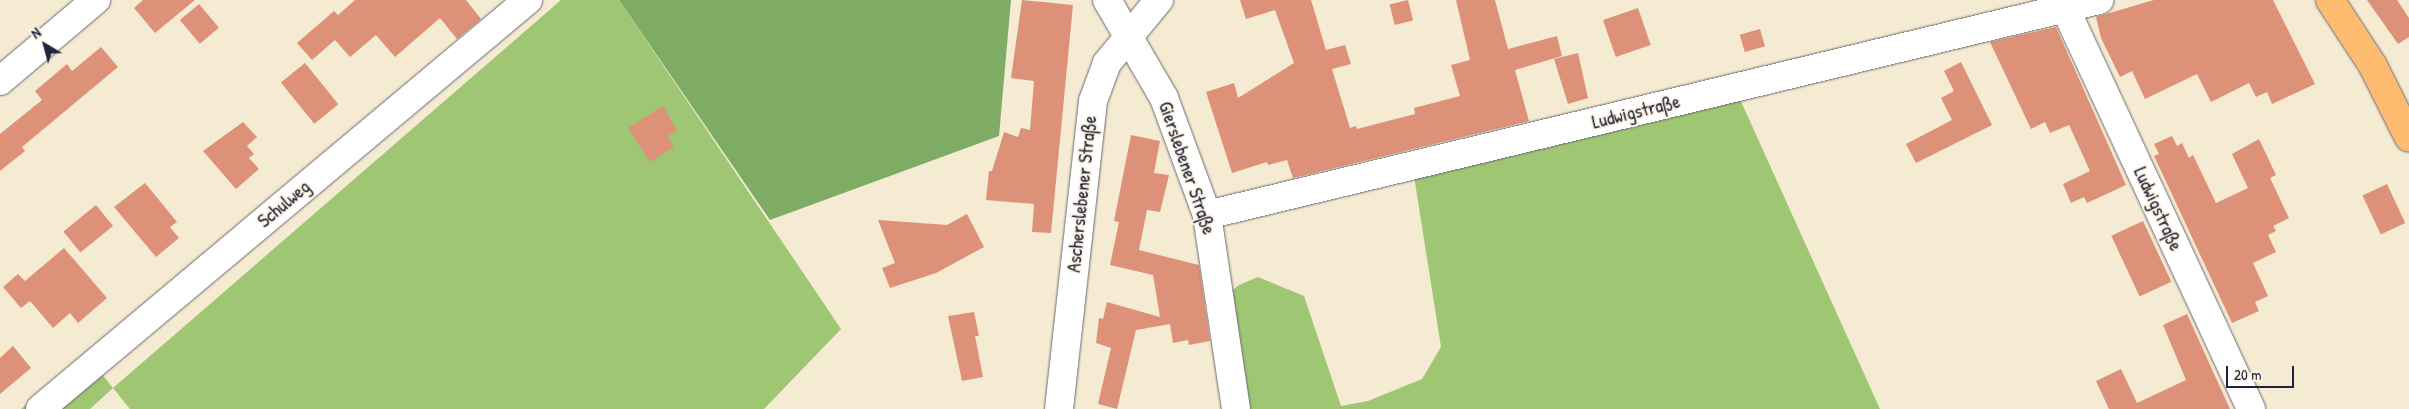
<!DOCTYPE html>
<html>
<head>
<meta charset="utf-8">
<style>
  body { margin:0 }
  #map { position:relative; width:2409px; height:409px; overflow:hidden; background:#f4ebd2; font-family:"Patrick Hand",sans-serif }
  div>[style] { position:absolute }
  .green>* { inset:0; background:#9fc773 }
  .forest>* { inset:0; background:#7fac65 }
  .building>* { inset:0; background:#de9179; transform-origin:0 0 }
  .roads { filter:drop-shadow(0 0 1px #6c6870) drop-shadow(0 0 1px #6c6870) }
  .minor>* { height:28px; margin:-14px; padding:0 14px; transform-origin:14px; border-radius:14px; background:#fff }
  .major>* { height:28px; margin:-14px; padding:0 14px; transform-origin:14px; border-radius:14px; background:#febc70 }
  span { translate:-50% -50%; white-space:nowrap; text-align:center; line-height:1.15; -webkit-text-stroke:4px #fcf5e5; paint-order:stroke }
  .street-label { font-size:19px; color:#22223b }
  .north { position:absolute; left:20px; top:20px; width:50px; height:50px; -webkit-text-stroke:4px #fcf5e5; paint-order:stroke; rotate:323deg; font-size:14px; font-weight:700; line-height:20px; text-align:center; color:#22223b }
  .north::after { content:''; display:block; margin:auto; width:18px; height:22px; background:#22223b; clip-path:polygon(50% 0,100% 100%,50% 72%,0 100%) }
  .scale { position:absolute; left:2226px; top:366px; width:68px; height:22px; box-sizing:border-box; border:2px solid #22223b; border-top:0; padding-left:6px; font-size:15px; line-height:18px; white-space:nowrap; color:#22223b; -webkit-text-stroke:4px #fcf5e5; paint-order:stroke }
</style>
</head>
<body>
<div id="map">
  <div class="green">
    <div style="clip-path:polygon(561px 0,619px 0,841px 329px,764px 409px,130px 409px,113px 388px,90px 409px,21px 409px,85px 353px,113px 388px)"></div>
    <div style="clip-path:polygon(1739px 97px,1880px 409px,1248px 409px,1228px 294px,1239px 285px,1258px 277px,1304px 296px,1341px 406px,1368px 401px,1422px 379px,1441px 347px,1414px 176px)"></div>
  </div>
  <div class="forest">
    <div style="clip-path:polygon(619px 0,1011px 0,999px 136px,770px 220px)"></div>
  </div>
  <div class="building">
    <div style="clip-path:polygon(143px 0,195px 0,155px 33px,134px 8px)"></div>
    <div style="clip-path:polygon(355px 0,466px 0,481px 19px,457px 39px,440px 18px,395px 57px,376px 35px,350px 57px,335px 40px,312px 60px,297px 43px,334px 11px,338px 15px)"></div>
    <div style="clip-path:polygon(1022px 0,1073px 5px,1051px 233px,1032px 232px,1034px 204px,986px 200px,989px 171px,992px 171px,1004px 132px,1018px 137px,1021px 128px,1030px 130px,1034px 81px,1011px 78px)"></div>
    <div style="clip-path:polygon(1240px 0,1311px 0,1326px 50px,1345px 45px,1351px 64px,1332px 69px,1350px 128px,1356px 126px,1357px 129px,1415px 114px,1414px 108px,1460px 96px,1451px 65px,1470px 60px,1456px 0,1495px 0,1508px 49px,1557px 36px,1562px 56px,1515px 70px,1529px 121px,1293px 178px,1287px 160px,1268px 165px,1267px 162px,1232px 173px,1206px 92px,1234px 83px,1238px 98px,1294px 63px,1275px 10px,1246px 19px)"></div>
    <div style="left:1408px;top:0;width:21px;height:19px;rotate:76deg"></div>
    <div style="clip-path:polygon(2154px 0,2273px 0,2315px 84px,2272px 104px,2267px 92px,2256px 97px,2249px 83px,2211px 102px,2197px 74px,2145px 99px,2132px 71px,2120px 77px,2101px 38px,2096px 17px)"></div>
    <div style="clip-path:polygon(2367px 0,2397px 0,2409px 18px,2409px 37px,2398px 44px)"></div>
    <div style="left:199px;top:4px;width:31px;height:25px;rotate:50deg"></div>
    <div style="left:1638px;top:8px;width:39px;height:37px;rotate:71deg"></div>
    <div style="clip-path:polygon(2056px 27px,2126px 185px,2087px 203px,2084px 197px,2071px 203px,2063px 184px,2090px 171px,2069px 125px,2050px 133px,2045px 122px,2031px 129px,1990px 42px)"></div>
    <div style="left:1760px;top:29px;width:18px;height:21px;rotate:74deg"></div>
    <div style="clip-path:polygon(101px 47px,118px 67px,22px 147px,25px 151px,0 171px,0 134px,42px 100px,35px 91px,67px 64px,72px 71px)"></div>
    <div style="clip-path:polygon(1578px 53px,1588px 98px,1568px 104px,1554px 59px)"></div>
    <div style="clip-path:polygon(1961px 62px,1992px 125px,1916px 163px,1906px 144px,1952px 120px,1941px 98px,1954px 91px,1944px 71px)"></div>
    <div style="left:305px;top:63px;width:53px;height:31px;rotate:51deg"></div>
    <div style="clip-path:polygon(663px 106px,677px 130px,667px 137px,674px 147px,650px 162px,628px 128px)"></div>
    <div style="clip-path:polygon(243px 122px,257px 137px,247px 146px,254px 154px,249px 158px,259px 169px,236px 189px,203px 151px)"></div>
    <div style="clip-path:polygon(1131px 135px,1160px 141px,1154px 173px,1169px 175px,1160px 212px,1147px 210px,1139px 250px,1199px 265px,1210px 341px,1189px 345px,1188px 340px,1173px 343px,1170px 324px,1136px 330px,1117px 409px,1098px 404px,1111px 348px,1096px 343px,1099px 318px,1103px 319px,1107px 302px,1160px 317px,1153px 275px,1110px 265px,1119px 222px,1114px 221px)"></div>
    <div style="clip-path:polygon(2172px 136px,2177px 146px,2182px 143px,2189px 158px,2193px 155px,2216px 203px,2248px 188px,2232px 154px,2259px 139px,2276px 175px,2270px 178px,2289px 218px,2273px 226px,2276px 231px,2268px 235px,2276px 252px,2253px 263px,2268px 296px,2255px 302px,2259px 311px,2232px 323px,2154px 156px,2159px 154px,2154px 144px)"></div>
    <div style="clip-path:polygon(145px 183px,177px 222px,170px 227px,179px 238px,156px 257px,114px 207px)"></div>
    <div style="left:2387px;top:184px;width:43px;height:27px;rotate:65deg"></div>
    <div style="left:96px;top:205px;width:27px;height:42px;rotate:51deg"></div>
    <div style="clip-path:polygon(967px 214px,984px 247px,936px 273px,890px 288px,882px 268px,895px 263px,878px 220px,947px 225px)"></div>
    <div style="left:2143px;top:221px;width:67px;height:35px;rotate:65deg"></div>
    <div style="clip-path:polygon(64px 248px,107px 298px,78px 323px,70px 313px,53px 328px,30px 301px,21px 308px,3px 287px,18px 274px,25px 281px)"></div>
    <div style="clip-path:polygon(974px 312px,979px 336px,975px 336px,983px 377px,962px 381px,948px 316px)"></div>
    <div style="clip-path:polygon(2187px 314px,2230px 409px,2109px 409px,2096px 381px,2121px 369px,2137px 403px,2186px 380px,2163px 325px)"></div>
    <div style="clip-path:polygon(13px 346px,31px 368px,0 394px,0 358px)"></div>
  </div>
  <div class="roads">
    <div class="minor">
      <div style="left:1107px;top:0;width:113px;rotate:59.8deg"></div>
      <div style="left:1164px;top:98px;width:125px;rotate:69.8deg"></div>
      <div style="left:1207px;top:215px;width:196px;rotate:81.5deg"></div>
      <div style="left:2065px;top:8px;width:442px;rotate:65.1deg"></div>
      <div style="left:0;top:81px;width:126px;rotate:-40.2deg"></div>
      <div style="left:1207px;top:215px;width:918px;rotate:-13.55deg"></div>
      <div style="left:40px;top:409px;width:637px;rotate:-39.97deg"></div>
      <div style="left:1059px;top:409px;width:310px;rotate:-83.7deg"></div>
      <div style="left:1093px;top:101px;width:40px;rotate:-69.8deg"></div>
      <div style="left:1107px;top:63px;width:82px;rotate:-50.5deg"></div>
    </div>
    <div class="major">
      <div style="left:2330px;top:0;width:79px;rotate:56.9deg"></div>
      <div style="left:2373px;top:66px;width:80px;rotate:63.4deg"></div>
    </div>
  </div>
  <div class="street-label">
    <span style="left:1636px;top:112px;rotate:-14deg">Ludwigstraße</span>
    <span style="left:1187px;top:168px;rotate:71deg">Gierslebener Straße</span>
    <span style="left:1082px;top:194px;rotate:-84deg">Ascherslebener Straße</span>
    <span style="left:284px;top:204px;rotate:-40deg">Schulweg</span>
    <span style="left:2158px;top:209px;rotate:65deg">Ludwigstraße</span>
  </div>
  <div class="north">N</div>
  <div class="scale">20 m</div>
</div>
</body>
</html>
